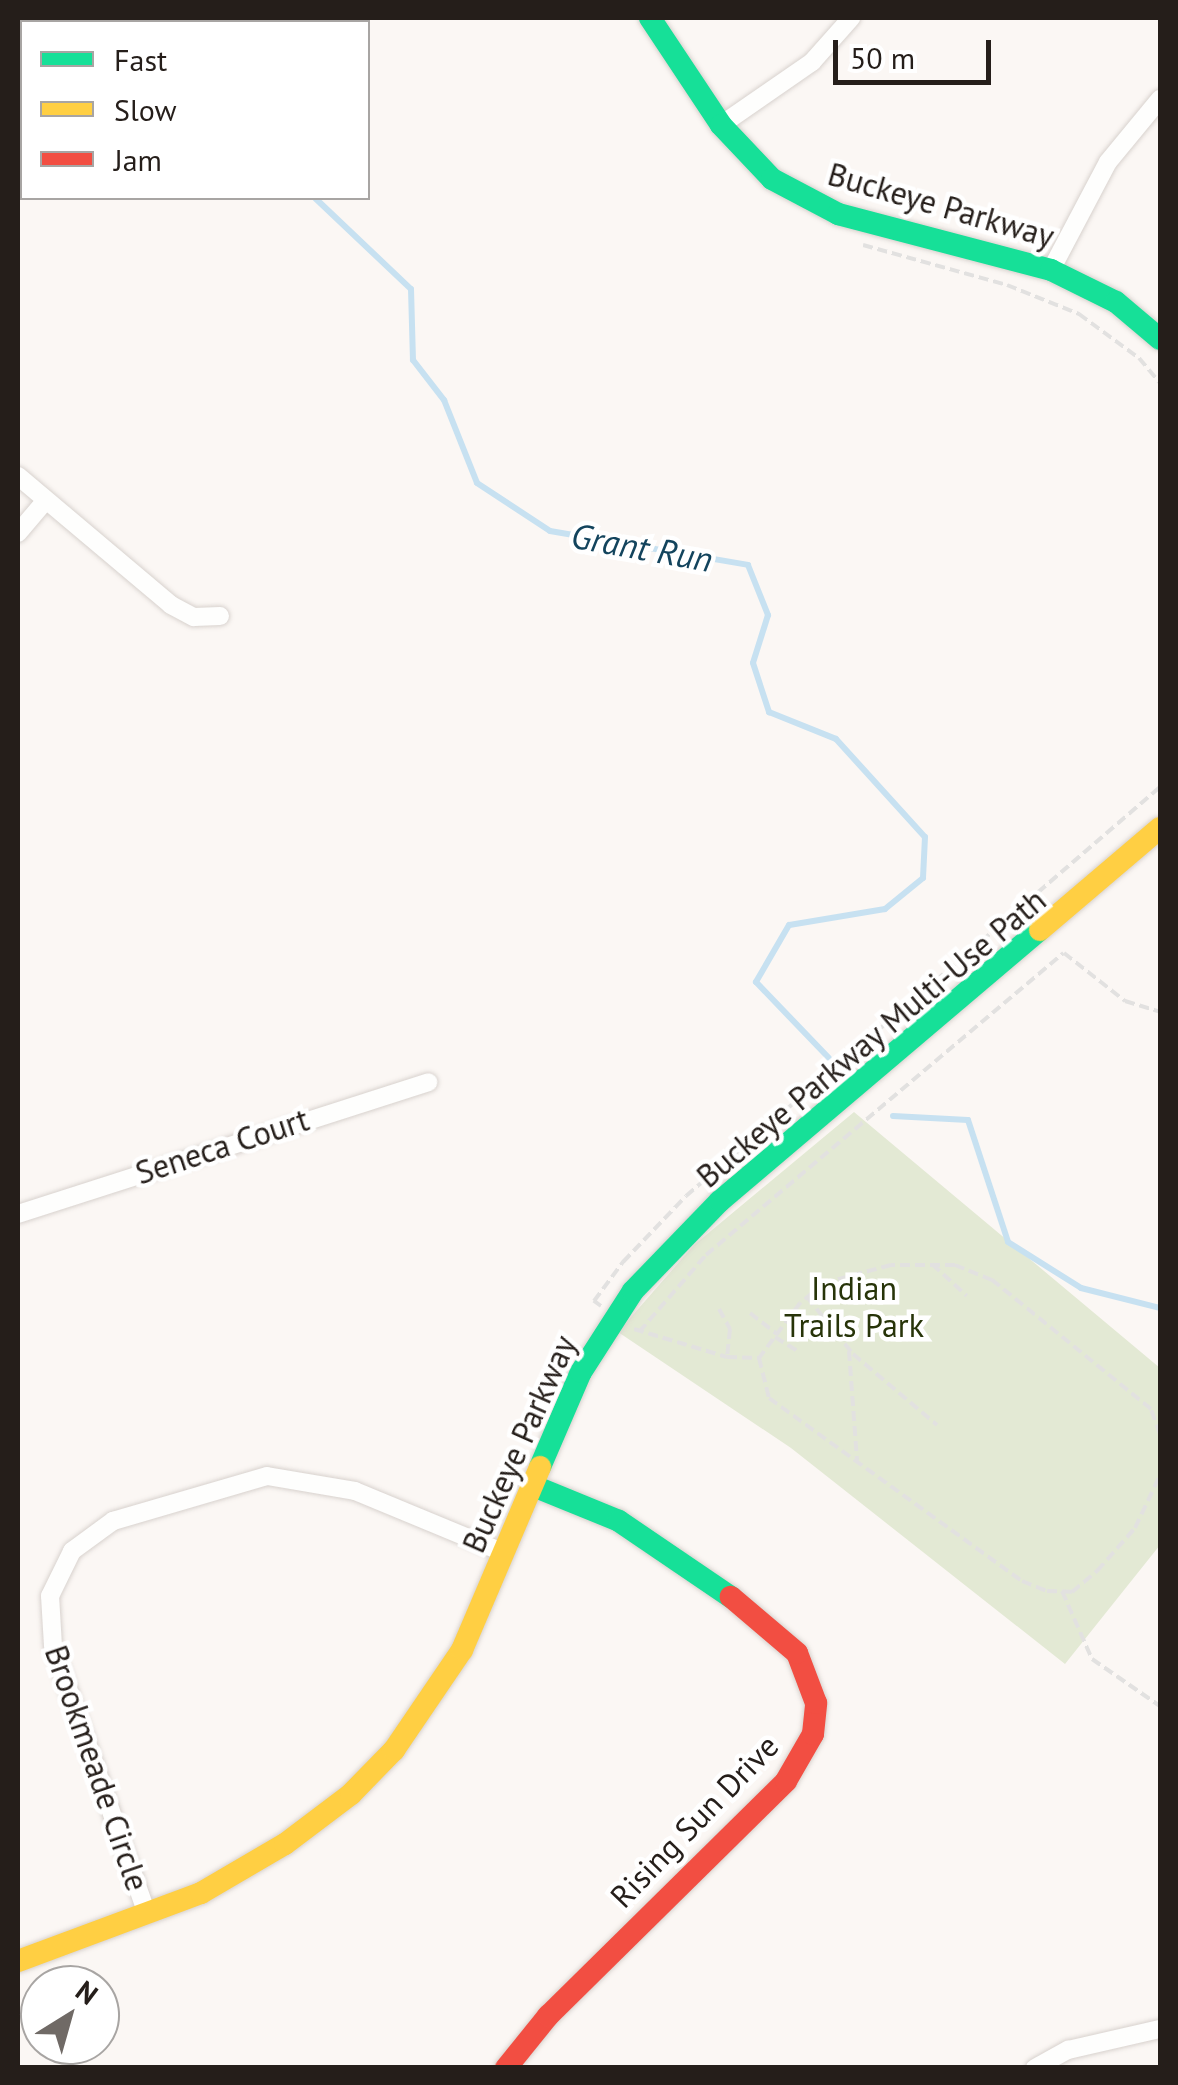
<!DOCTYPE html>
<html>
<head>
<meta charset="utf-8">
<style>
  body { margin:0 }
  #map { position:relative; width:1178px; height:2085px; overflow:hidden; background:#fbf7f4; font-family:"PT Sans",sans-serif }
  div>[style] { position:absolute }
  .green>* { inset:0; background:#e3e9d4 }
  .stream>* { height:6px; margin:-3px; padding:0 3px; transform-origin:3px; border-radius:3px; background:#c7e1f1 }
  .path>* { height:4px; margin-top:-2px; transform-origin:0; background:repeating-linear-gradient(90deg,#e2e1e0 0 10px,transparent 0 15px) }
  .roads { filter:drop-shadow(0 0 2px #d8d2ce) drop-shadow(0 0 2px #d8d2ce) }
  .street>* { height:18px; margin:-9px; padding:0 9px; transform-origin:9px; border-radius:9px; background:#fefefd }
  .fast>* { height:22px; margin:-11px; padding:0 11px; transform-origin:11px; border-radius:11px; background:#16e098 }
  .slow>* { height:22px; margin:-11px; padding:0 11px; transform-origin:11px; border-radius:11px; background:#ffcf43 }
  .jam>* { height:22px; margin:-11px; padding:0 11px; transform-origin:11px; border-radius:11px; background:#f24e42 }
  span { translate:-50% -50%; white-space:nowrap; text-align:center; line-height:1.15; -webkit-text-stroke:9px #fff; paint-order:stroke }
  .street-label { font-size:32px; color:#251e1a }
  .park-label { font-size:32px; color:#273409 }
  .water-label { font-size:35px; color:#13445d; font-style:italic }
  .frame { position:absolute; inset:0; border:20px solid #251e1a; pointer-events:none }
  .legend { position:absolute; left:20px; top:20px; width:350px; height:180px; box-sizing:border-box; background:#fff; border:2px solid #a8a5a3; margin:0; padding:12px 18px; list-style:none; font-size:30px; color:#251e1a }
  .legend li { display:flex; align-items:center; gap:20px; height:50px }
  .legend b { width:50px; border:2px solid #a8a5a3 }
  .north { position:absolute; left:20px; top:1965px; width:100px; height:100px; box-sizing:border-box; background:#fff; border:2px solid #a8a5a3; border-radius:50%; rotate:37deg; font-size:28px; font-weight:700; line-height:40px; text-align:center; color:#251e1a }
  .north::after { content:''; display:block; margin:auto; width:35px; height:45px; background:#706a66; clip-path:polygon(50% 0,100% 100%,50% 72%,0 100%) }
  .scale { position:absolute; left:833px; top:40px; width:158px; height:45px; box-sizing:border-box; border:5px solid #251e1a; border-top:0; padding-left:12px; font-size:30px; line-height:35px; white-space:nowrap; color:#251e1a; -webkit-text-stroke:8px #fff; paint-order:stroke }
</style>
</head>
<body>
<div id="map">
  <div class="green">
    <div style="clip-path:polygon(854px 1112px,1160px 1368px,1160px 1545px,1065px 1664px,791px 1448px,618px 1332px,694px 1245px)"></div>
  </div>
  <div class="stream">
    <div style="left:289px;top:22px;width:5px;rotate:-53deg"></div>
    <div style="left:315px;top:198px;width:132px;rotate:43.5deg"></div>
    <div style="left:411px;top:289px;width:71px;rotate:88.4deg"></div>
    <div style="left:413px;top:360px;width:51px;rotate:52.2deg"></div>
    <div style="left:444px;top:400px;width:89px;rotate:68.3deg"></div>
    <div style="left:477px;top:483px;width:87px;rotate:33.3deg"></div>
    <div style="left:550px;top:531px;width:201px;rotate:9.7deg"></div>
    <div style="left:748px;top:565px;width:54px;rotate:68.2deg"></div>
    <div style="left:768px;top:615px;width:50px;rotate:107.4deg"></div>
    <div style="left:753px;top:663px;width:52px;rotate:71.9deg"></div>
    <div style="left:769px;top:712px;width:72px;rotate:21.9deg"></div>
    <div style="left:836px;top:739px;width:132px;rotate:47.8deg"></div>
    <div style="left:925px;top:837px;width:41px;rotate:92.8deg"></div>
    <div style="left:923px;top:878px;width:49px;rotate:140.8deg"></div>
    <div style="left:885px;top:909px;width:97px;rotate:170.5deg"></div>
    <div style="left:789px;top:925px;width:66px;rotate:120.1deg"></div>
    <div style="left:756px;top:982px;width:105px;rotate:46.2deg"></div>
    <div style="left:893px;top:1116px;width:75px;rotate:3.1deg"></div>
    <div style="left:968px;top:1120px;width:128px;rotate:71.8deg"></div>
    <div style="left:1008px;top:1242px;width:86px;rotate:32.2deg"></div>
    <div style="left:1081px;top:1288px;width:81px;rotate:14.2deg"></div>
  </div>
  <div class="path">
    <div style="left:863px;top:245px;width:149px;rotate:15.5deg"></div>
    <div style="left:1007px;top:285px;width:78px;rotate:21.9deg"></div>
    <div style="left:1079px;top:314px;width:74px;rotate:36.3deg"></div>
    <div style="left:1139px;top:358px;width:33px;rotate:50deg"></div>
    <div style="left:932px;top:1264px;width:47px;rotate:42.4deg"></div>
    <div style="left:807px;top:1297px;width:73px;rotate:51.1deg"></div>
    <div style="left:853px;top:1354px;width:110px;rotate:40.2deg"></div>
    <div style="left:601px;top:1306px;width:9px;rotate:-144deg"></div>
    <div style="left:594px;top:1301px;width:49px;rotate:-53.4deg"></div>
    <div style="left:623px;top:1262px;width:91px;rotate:-46.3deg"></div>
    <div style="left:686px;top:1196px;width:626px;rotate:-40.79deg"></div>
    <div style="left:719px;top:1309px;width:23px;rotate:61deg"></div>
    <div style="left:730px;top:1329px;width:28px;rotate:96deg"></div>
    <div style="left:750px;top:1313px;width:34px;rotate:38deg"></div>
    <div style="left:634px;top:1329px;width:97px;rotate:16.8deg"></div>
    <div style="left:727px;top:1357px;width:32px;rotate:2deg"></div>
    <div style="left:639px;top:1332px;width:102px;rotate:-49deg"></div>
    <div style="left:706px;top:1255px;width:468px;rotate:-40.2deg"></div>
    <div style="left:1064px;top:953px;width:78px;rotate:38.2deg"></div>
    <div style="left:1125px;top:1001px;width:37px;rotate:17deg"></div>
    <div style="left:775px;top:1337px;width:26px;rotate:32deg"></div>
    <div style="left:849px;top:1351px;width:110px;rotate:85.8deg"></div>
    <div style="left:1160px;top:1434px;width:27px;rotate:-110deg"></div>
    <div style="left:1151px;top:1409px;width:205px;rotate:-140.9deg"></div>
    <div style="left:992px;top:1280px;width:40px;rotate:-158deg"></div>
    <div style="left:955px;top:1265px;width:64px;rotate:180deg"></div>
    <div style="left:891px;top:1265px;width:69px;rotate:165deg"></div>
    <div style="left:824px;top:1283px;width:31px;rotate:140deg"></div>
    <div style="left:800px;top:1303px;width:69px;rotate:126.7deg"></div>
    <div style="left:759px;top:1358px;width:41px;rotate:76deg"></div>
    <div style="left:769px;top:1398px;width:312px;rotate:35.9deg"></div>
    <div style="left:1022px;top:1581px;width:27px;rotate:22deg"></div>
    <div style="left:1047px;top:1591px;width:25px;rotate:2deg"></div>
    <div style="left:1072px;top:1592px;width:33px;rotate:-40deg"></div>
    <div style="left:1097px;top:1571px;width:57px;rotate:-48.5deg"></div>
    <div style="left:1135px;top:1528px;width:59px;rotate:-64.7deg"></div>
    <div style="left:1062px;top:1591px;width:74px;rotate:66.2deg"></div>
    <div style="left:1092px;top:1659px;width:83px;rotate:34.7deg"></div>
  </div>
  <div class="roads">
    <div class="street">
      <div style="left:721px;top:125px;width:111px;rotate:-34.7deg"></div>
      <div style="left:812px;top:62px;width:59px;rotate:-48.4deg"></div>
      <div style="left:1051px;top:270px;width:122px;rotate:-62.2deg"></div>
      <div style="left:1108px;top:162px;width:82px;rotate:-50.5deg"></div>
      <div style="left:18px;top:476px;width:200px;rotate:40.1deg"></div>
      <div style="left:171px;top:605px;width:26px;rotate:28deg"></div>
      <div style="left:194px;top:617px;width:26px;rotate:-2deg"></div>
      <div style="left:18px;top:533px;width:43px;rotate:-49.7deg"></div>
      <div style="left:18px;top:1214px;width:431px;rotate:-17.8deg"></div>
      <div style="left:147px;top:1914px;width:284px;rotate:-109.3deg"></div>
      <div style="left:53px;top:1646px;width:50px;rotate:-93.4deg"></div>
      <div style="left:50px;top:1596px;width:50px;rotate:-63.9deg"></div>
      <div style="left:72px;top:1551px;width:51px;rotate:-36.2deg"></div>
      <div style="left:113px;top:1521px;width:160px;rotate:-16.3deg"></div>
      <div style="left:267px;top:1476px;width:89px;rotate:9.7deg"></div>
      <div style="left:355px;top:1491px;width:162px;rotate:22.5deg"></div>
      <div style="left:1035px;top:2068px;width:38px;rotate:-29deg"></div>
      <div style="left:1068px;top:2050px;width:94px;rotate:-12.9deg"></div>
    </div>
    <div class="fast">
      <div style="left:650px;top:18px;width:128px;rotate:56.4deg"></div>
      <div style="left:721px;top:125px;width:74px;rotate:46.6deg"></div>
      <div style="left:772px;top:179px;width:75px;rotate:27.9deg"></div>
      <div style="left:838px;top:214px;width:220px;rotate:14.7deg"></div>
      <div style="left:1051px;top:270px;width:72px;rotate:26.2deg"></div>
      <div style="left:1116px;top:302px;width:57px;rotate:40.1deg"></div>
      <div style="left:540px;top:1467px;width:103px;rotate:-66.7deg"></div>
      <div style="left:581px;top:1372px;width:96px;rotate:-57.3deg"></div>
      <div style="left:633px;top:1291px;width:125px;rotate:-46deg"></div>
      <div style="left:720px;top:1201px;width:419px;rotate:-40.3deg"></div>
      <div style="left:531px;top:1485px;width:95px;rotate:22.2deg"></div>
      <div style="left:619px;top:1521px;width:135px;rotate:34.2deg"></div>
    </div>
    <div class="slow">
      <div style="left:1040px;top:930px;width:157px;rotate:-40.4deg"></div>
      <div style="left:18px;top:1961px;width:195px;rotate:-20.4deg"></div>
      <div style="left:201px;top:1893px;width:97px;rotate:-30.3deg"></div>
      <div style="left:285px;top:1844px;width:83px;rotate:-37.1deg"></div>
      <div style="left:351px;top:1794px;width:62px;rotate:-45.7deg"></div>
      <div style="left:394px;top:1750px;width:121px;rotate:-55.8deg"></div>
      <div style="left:462px;top:1650px;width:199px;rotate:-66.9deg"></div>
    </div>
    <div class="jam">
      <div style="left:506px;top:2068px;width:67px;rotate:-51.1deg"></div>
      <div style="left:548px;top:2016px;width:334px;rotate:-44.6deg"></div>
      <div style="left:786px;top:1781px;width:54px;rotate:-60.1deg"></div>
      <div style="left:813px;top:1734px;width:31px;rotate:-84deg"></div>
      <div style="left:816px;top:1703px;width:53px;rotate:-110.8deg"></div>
      <div style="left:797px;top:1653px;width:87px;rotate:-139.7deg"></div>
    </div>
  </div>
  <div class="street-label">
    <span style="left:941px;top:205px;rotate:16deg">Buckeye Parkway</span>
    <span style="left:871px;top:1038px;rotate:-40deg">Buckeye Parkway Multi-Use Path</span>
    <span style="left:222px;top:1146px;rotate:-18deg">Seneca Court</span>
    <span style="left:519px;top:1444px;rotate:-66deg">Buckeye Parkway</span>
    <span style="left:97px;top:1768px;rotate:71deg">Brookmeade Circle</span>
    <span style="left:694px;top:1821px;rotate:-46deg">Rising Sun Drive</span>
  </div>
  <div class="park-label">
    <span style="left:854px;top:1307px">Indian<br>Trails Park</span>
  </div>
  <div class="water-label">
    <span style="left:642px;top:547px;rotate:10deg">Grant Run</span>
  </div>
  <div class="frame"></div>
  <ul class="legend">
  <li><b style="height:12px;background:#16e098"></b>Fast</li>
  <li><b style="height:12px;background:#ffcf43"></b>Slow</li>
  <li><b style="height:12px;background:#f24e42"></b>Jam</li>
  </ul>
  <div class="north">N</div>
  <div class="scale">50 m</div>
</div>
</body>
</html>
